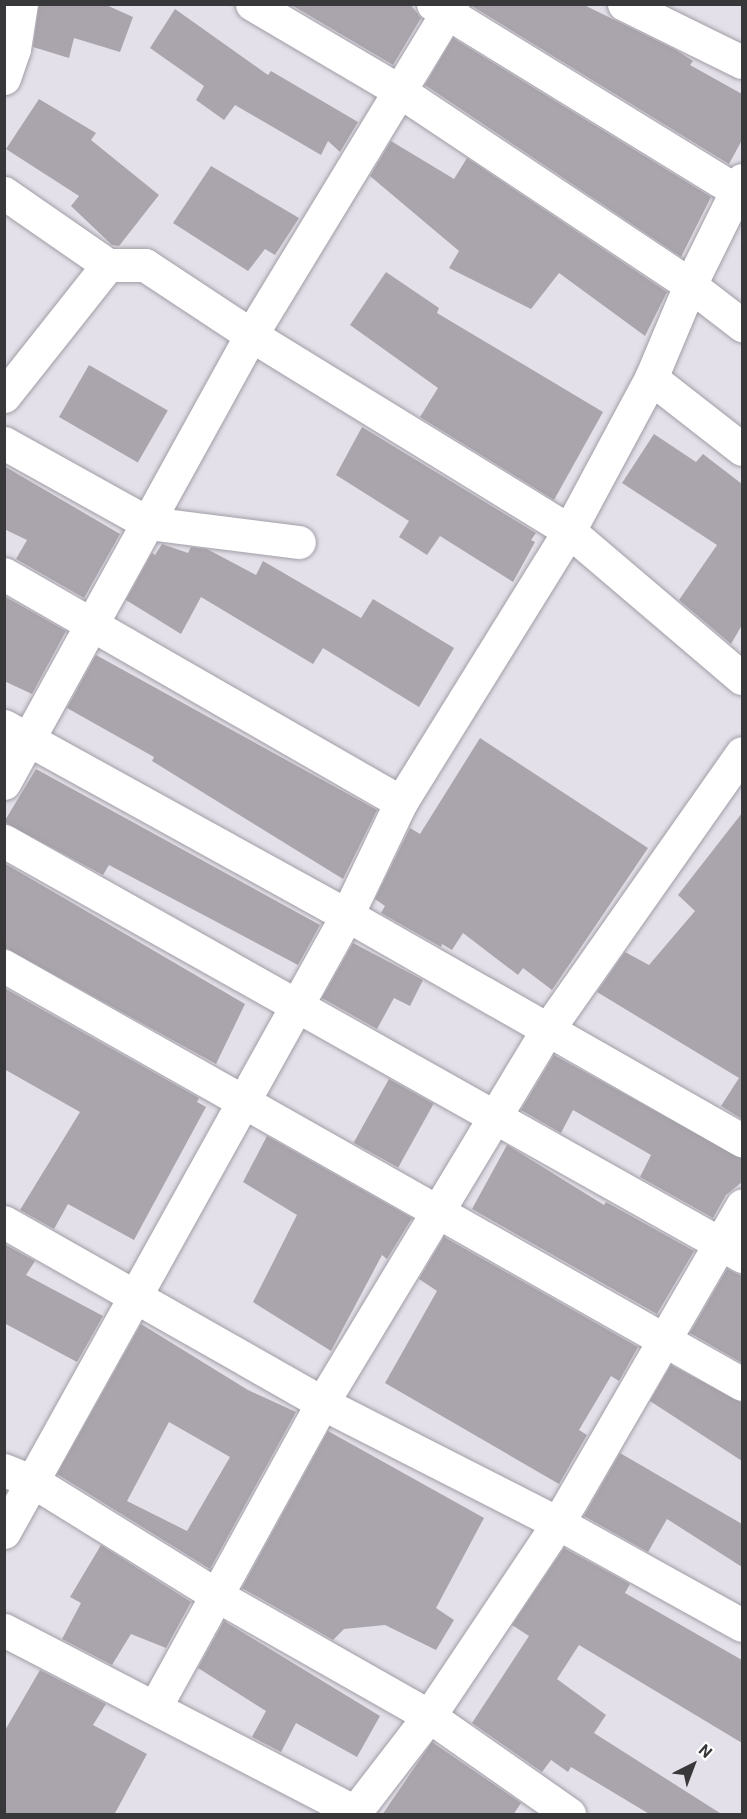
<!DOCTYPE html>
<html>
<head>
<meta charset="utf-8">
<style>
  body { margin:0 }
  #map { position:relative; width:747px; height:1819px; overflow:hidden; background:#e4e0e9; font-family:Roboto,sans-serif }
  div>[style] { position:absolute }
  .building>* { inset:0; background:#aaa5ac; transform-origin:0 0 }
  .roads { filter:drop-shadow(0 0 2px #a19da6) drop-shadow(0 0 2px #a19da6) }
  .minor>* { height:33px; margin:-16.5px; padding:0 16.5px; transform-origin:16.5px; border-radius:16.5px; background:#fff }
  span { translate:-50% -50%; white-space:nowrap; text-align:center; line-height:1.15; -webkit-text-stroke:5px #fff; paint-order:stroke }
  .frame { position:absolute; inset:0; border:6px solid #38373a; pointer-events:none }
  .north { position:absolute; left:663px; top:1735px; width:60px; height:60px; -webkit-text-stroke:4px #fff; paint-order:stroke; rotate:42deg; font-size:16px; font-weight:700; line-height:24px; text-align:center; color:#38373a }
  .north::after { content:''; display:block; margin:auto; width:21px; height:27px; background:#38373a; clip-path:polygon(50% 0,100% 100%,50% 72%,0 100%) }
</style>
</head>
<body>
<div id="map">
  <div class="building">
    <div style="clip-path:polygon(39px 4px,104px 4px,133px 17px,120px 52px,74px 38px,69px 58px,33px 47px)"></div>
    <div style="clip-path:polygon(290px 4px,410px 4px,421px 18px,393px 65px)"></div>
    <div style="clip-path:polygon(582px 4px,676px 50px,693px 61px,690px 65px,742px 94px,742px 140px,729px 164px,472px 6px)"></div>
    <div style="clip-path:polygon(175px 9px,268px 75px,271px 71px,358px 122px,340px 152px,328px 141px,321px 155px,235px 105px,224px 120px,196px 100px,204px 86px,150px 48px)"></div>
    <div style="clip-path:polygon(453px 38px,711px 197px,681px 257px,425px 85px)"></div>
    <div style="clip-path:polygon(39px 99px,96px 133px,91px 140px,159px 195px,119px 246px,112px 245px,71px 206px,79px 196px,6px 149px)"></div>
    <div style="clip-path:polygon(391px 141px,454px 179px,467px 158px,661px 288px,667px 292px,645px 336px,559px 273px,531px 309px,449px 268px,459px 251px,370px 176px)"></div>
    <div style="clip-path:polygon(211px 166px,299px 218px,275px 255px,265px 249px,248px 271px,173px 223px)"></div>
    <div style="clip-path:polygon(386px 272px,439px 308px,437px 313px,603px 412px,554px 500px,420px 417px,438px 388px,350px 325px)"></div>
    <div style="left:89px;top:365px;width:91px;height:60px;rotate:30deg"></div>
    <div style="clip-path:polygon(362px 427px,536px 533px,531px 540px,535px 542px,513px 582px,440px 536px,427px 555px,399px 537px,409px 521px,336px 475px)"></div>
    <div style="clip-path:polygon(654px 434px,696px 462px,703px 454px,742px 484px,742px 625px,731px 644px,679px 600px,717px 545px,622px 483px)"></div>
    <div style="clip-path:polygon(4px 466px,120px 534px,84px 598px,16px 559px,27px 540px,4px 529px)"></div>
    <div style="clip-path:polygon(162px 544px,188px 553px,191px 547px,207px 549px,256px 575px,263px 561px,361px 618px,373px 599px,454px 648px,419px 707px,323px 648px,313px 664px,201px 597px,181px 634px,126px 600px,152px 553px,155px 555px)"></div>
    <div style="clip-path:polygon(4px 596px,66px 631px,32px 694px,4px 681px)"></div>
    <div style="clip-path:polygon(96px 655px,377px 810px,343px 879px,152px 761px,154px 757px,67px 708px)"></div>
    <div style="clip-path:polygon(480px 738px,648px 848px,552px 990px,523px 968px,518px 975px,463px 933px,452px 950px,442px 944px,441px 947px,381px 913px,385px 906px,375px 899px,410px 828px,420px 834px)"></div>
    <div style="clip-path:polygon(36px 769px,320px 925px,298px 965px,109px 865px,103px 875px,4px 822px)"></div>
    <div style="clip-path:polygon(742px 813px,742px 1119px,721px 1106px,739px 1078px,597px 992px,625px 952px,649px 965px,695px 911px,678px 895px)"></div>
    <div style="clip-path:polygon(4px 863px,245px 1004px,216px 1064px,4px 947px)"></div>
    <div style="clip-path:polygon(353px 943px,423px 980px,410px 1006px,394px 998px,377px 1029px,322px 998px)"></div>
    <div style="clip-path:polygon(4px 988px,199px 1098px,197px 1102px,206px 1107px,134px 1240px,68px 1204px,54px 1229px,20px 1210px,80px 1112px,4px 1069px)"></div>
    <div style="clip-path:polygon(554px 1055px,742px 1159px,742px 1182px,726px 1195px,713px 1218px,640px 1177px,651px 1155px,573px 1110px,561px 1133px,521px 1110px)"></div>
    <div style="left:389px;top:1079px;width:51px;height:73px;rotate:29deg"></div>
    <div style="clip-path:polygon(267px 1136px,412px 1218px,387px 1259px,382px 1255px,331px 1351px,253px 1302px,297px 1215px,243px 1182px)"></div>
    <div style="clip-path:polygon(507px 1145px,604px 1205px,606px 1202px,694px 1251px,657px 1314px,472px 1209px)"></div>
    <div style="clip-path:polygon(444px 1237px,638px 1347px,619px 1381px,611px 1376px,579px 1430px,587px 1435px,559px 1484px,385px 1383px,437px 1291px,419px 1279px)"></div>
    <div style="clip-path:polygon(4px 1244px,35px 1261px,26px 1275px,103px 1316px,77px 1362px,4px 1323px)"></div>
    <div style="clip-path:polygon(727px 1269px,742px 1276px,742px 1363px,690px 1333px)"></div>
    <div style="clip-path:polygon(evenodd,141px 1324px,248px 1390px,296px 1412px,210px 1569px,57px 1474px,141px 1324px,169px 1422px,230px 1457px,187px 1531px,127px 1501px,169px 1422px)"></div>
    <div style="clip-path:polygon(671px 1365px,742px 1403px,742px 1461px,650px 1401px)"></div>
    <div style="clip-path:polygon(328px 1431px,484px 1518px,436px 1608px,454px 1620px,436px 1650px,385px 1625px,344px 1629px,333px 1640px,242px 1588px)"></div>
    <div style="clip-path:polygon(620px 1453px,742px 1524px,742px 1567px,667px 1519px,648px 1552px,584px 1516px)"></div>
    <div style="clip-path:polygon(101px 1545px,191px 1602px,166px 1648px,131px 1634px,112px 1665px,62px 1639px,81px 1603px,70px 1597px)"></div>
    <div style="clip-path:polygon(564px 1548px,630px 1584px,625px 1593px,742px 1660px,742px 1743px,579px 1645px,557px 1679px,606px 1715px,594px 1733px,723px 1815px,651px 1815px,571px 1767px,568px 1772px,551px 1760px,542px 1772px,472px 1723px,529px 1636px,512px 1625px)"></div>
    <div style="clip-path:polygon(224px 1621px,380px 1716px,357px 1757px,296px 1723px,281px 1752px,252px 1737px,266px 1711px,198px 1668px)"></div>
    <div style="clip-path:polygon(40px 1670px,106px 1704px,93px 1725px,147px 1754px,114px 1815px,4px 1815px,4px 1732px)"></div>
    <div style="clip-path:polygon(432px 1742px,521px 1803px,513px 1815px,382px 1815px)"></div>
  </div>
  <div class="roads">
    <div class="minor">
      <div style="left:252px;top:4px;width:169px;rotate:30.5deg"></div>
      <div style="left:398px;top:90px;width:351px;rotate:33.7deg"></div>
      <div style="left:690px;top:285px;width:66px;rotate:37.6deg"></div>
      <div style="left:433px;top:4px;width:363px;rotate:31.6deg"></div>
      <div style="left:624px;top:4px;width:131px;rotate:26.2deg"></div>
      <div style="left:4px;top:78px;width:31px;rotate:-71deg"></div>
      <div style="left:14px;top:49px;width:46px;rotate:-81.2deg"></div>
      <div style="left:4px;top:193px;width:126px;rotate:34.7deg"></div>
      <div style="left:108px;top:265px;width:37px"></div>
      <div style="left:145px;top:265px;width:127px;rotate:33.4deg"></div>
      <div style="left:251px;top:335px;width:374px;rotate:31.6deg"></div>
      <div style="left:569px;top:531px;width:227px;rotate:40.4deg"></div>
      <div style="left:651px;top:378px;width:115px;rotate:38deg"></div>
      <div style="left:4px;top:396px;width:167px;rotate:-51.6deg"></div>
      <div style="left:4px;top:443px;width:165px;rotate:29.1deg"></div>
      <div style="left:148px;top:523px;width:152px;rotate:7.2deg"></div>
      <div style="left:4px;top:574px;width:458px;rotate:29.9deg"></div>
      <div style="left:4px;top:726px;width:392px;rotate:28.9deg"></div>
      <div style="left:347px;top:915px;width:455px;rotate:29.7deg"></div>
      <div style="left:4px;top:783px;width:512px;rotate:-61.13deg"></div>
      <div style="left:251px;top:335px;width:387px;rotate:-58.7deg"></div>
      <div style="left:4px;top:841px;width:847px;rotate:29.35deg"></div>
      <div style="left:4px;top:966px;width:848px;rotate:29.53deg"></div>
      <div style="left:4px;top:1222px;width:366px;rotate:29.6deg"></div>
      <div style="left:322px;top:1403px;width:265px;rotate:27deg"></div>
      <div style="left:558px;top:1523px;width:210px;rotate:29deg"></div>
      <div style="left:4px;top:1470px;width:32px;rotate:22deg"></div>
      <div style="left:34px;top:1482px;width:216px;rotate:31.8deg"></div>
      <div style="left:218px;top:1596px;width:243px;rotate:29.6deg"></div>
      <div style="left:429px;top:1716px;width:171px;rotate:35deg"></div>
      <div style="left:4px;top:1532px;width:706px;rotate:-60.93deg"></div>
      <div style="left:347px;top:915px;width:125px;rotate:-64.5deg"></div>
      <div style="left:401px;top:802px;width:319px;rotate:-58.2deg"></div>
      <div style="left:569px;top:531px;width:174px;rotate:-61.8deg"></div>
      <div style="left:651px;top:378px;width:101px;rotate:-67.2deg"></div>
      <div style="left:690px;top:285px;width:117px;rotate:-63.7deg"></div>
      <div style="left:4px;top:1630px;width:400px;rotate:27.4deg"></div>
      <div style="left:155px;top:1707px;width:347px;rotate:-61.2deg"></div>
      <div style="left:322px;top:1403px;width:437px;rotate:-58.9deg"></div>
      <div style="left:548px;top:1029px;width:337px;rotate:-54.9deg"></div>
      <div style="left:355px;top:1812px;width:121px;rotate:-52.4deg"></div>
      <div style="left:429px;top:1716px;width:232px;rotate:-56.2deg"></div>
      <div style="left:558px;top:1523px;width:367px;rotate:-59.9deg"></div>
    </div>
  </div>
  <div class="frame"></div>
  <div class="north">N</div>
</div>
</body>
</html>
